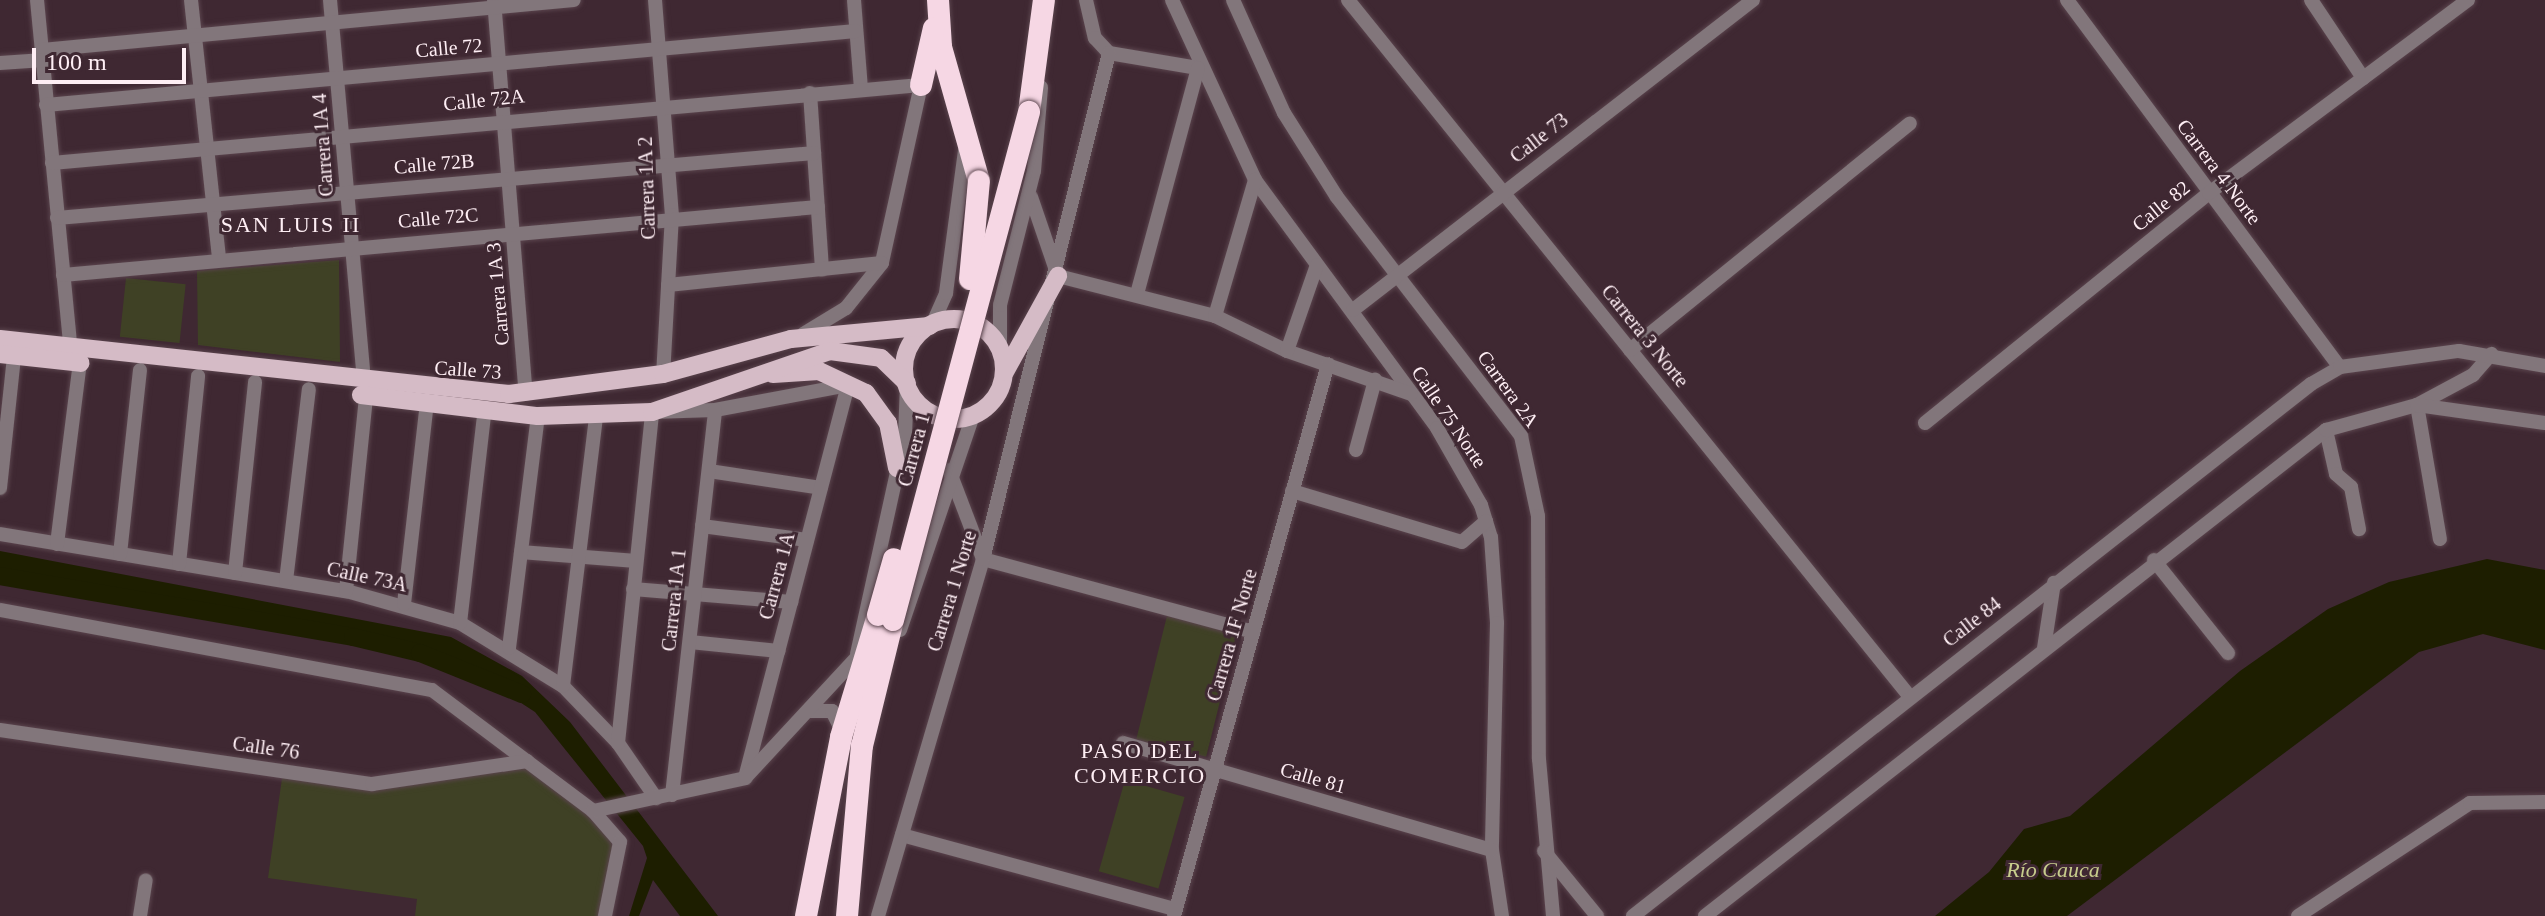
<!DOCTYPE html>
<html>
<head>
<meta charset="utf-8">
<style>
  body { margin:0 }
  #map { position:relative; width:2545px; height:916px; overflow:hidden; background:#3f2832; font-family:Georgia,serif }
  div>[style] { position:absolute }
  .green>* { inset:0; background:#3f4125; transform-origin:0 0 }
  .water>* { inset:0; background:#1d1e00 }
  .river>* { height:18px; margin:-9px; padding:0 9px; transform-origin:9px; border-radius:9px; background:#1d1e00 }
  .roads { filter:drop-shadow(0 0 2px #5a444d) drop-shadow(0 0 2px #5a444d) }
  .minor>* { height:14px; margin:-7px; padding:0 7px; transform-origin:7px; border-radius:7px; background:#82767b }
  .major>* { height:18px; margin:-9px; padding:0 9px; transform-origin:9px; border-radius:9px; background:#d5bbc6 }
  .major>.ring { margin:-9px; padding:0; box-sizing:content-box; background:none; border:18px solid #d5bbc6; border-radius:50% }
  .highway>* { height:22px; margin:-11px; padding:0 11px; transform-origin:11px; border-radius:11px; background:#f6d7e4 }
  .bridges { filter:drop-shadow(0 0 2px #5a444d) drop-shadow(0 0 2px #5a444d) }
  .highway-bridge>* { height:22px; margin:-11px; padding:0 11px; transform-origin:11px; border-radius:11px; background:#f6d7e4 }
  span { translate:-50% -50%; white-space:nowrap; text-align:center; line-height:1.15; -webkit-text-stroke:6px #3f2832; paint-order:stroke }
  .street-label { font-size:20px; color:#feeef4 }
  .neighbourhood-label { font-size:22px; color:#feeef4; letter-spacing:2px }
  .water-label { font-size:22px; color:#c7cc8c; font-style:italic }
  .scale { position:absolute; left:32px; top:48px; width:154px; height:36px; box-sizing:border-box; border:4px solid #feeef4; border-top:0; padding-left:10px; font-size:24px; line-height:28px; white-space:nowrap; color:#feeef4; -webkit-text-stroke:6px #3f2832; paint-order:stroke }
</style>
</head>
<body>
<div id="map">
  <div class="green">
    <div style="clip-path:polygon(339px 260px,340px 362px,198px 345px,197px 271px)"></div>
    <div style="left:126px;top:278px;width:60px;height:59px;rotate:6deg"></div>
    <div style="left:1167px;top:616px;width:72px;height:127px;rotate:14deg"></div>
    <div style="clip-path:polygon(527px 761px,620px 842px,605px 916px,415px 916px,417px 899px,268px 878px,283px 771px,359px 783px)"></div>
    <div style="left:1125px;top:780px;width:62px;height:95px;rotate:16deg"></div>
  </div>
  <div class="water">
    <div style="clip-path:polygon(0 551px,451px 637px,522px 676px,570px 722px,718px 916px,680px 916px,653px 880px,639px 916px,629px 916px,647px 858px,643px 846px,535px 712px,445px 654px,0 570px)"></div>
    <div style="clip-path:polygon(2487px 559px,2545px 570px,2545px 650px,2483px 634px,2419px 652px,2067px 916px,1935px 916px,1989px 872px,2024px 829px,2070px 816px,2240px 671px,2328px 609px,2389px 582px)"></div>
  </div>
  <div class="river">
    <div style="left:0;top:576px;width:358px;rotate:9.8deg"></div>
    <div style="left:353px;top:637px;width:69px;rotate:13.4deg"></div>
    <div style="left:420px;top:653px;width:110px;rotate:21.9deg"></div>
  </div>
  <div class="roads">
    <div class="minor">
      <div style="left:37px;top:0;width:352px;rotate:84.5deg"></div>
      <div style="left:191px;top:0;width:261px;rotate:83.8deg"></div>
      <div style="left:330px;top:0;width:385px;rotate:84.9deg"></div>
      <div style="left:494px;top:0;width:395px;rotate:85.4deg"></div>
      <div style="left:655px;top:0;width:216px;rotate:85.5deg"></div>
      <div style="left:672px;top:215px;width:159px;rotate:93.2deg"></div>
      <div style="left:854px;top:0;width:89px;rotate:85.5deg"></div>
      <div style="left:1086px;top:0;width:39px;rotate:77deg"></div>
      <div style="left:1095px;top:38px;width:21px;rotate:47deg"></div>
      <div style="left:1172px;top:0;width:198px;rotate:65.2deg"></div>
      <div style="left:1255px;top:180px;width:308px;rotate:53.7deg"></div>
      <div style="left:1437px;top:428px;width:89px;rotate:60.3deg"></div>
      <div style="left:1481px;top:505px;width:34px;rotate:73deg"></div>
      <div style="left:1491px;top:537px;width:86px;rotate:86deg"></div>
      <div style="left:1497px;top:623px;width:227px;rotate:91.3deg"></div>
      <div style="left:1492px;top:850px;width:67px;rotate:81.4deg"></div>
      <div style="left:1233px;top:0;width:124px;rotate:65.7deg"></div>
      <div style="left:1284px;top:113px;width:99px;rotate:57.8deg"></div>
      <div style="left:1337px;top:197px;width:302px;rotate:52.4deg"></div>
      <div style="left:1521px;top:436px;width:82px;rotate:78deg"></div>
      <div style="left:1538px;top:516px;width:243px;rotate:89.8deg"></div>
      <div style="left:1539px;top:759px;width:158px;rotate:84.9deg"></div>
      <div style="left:1348px;top:0;width:895px;rotate:51.12deg"></div>
      <div style="left:2067px;top:0;width:457px;rotate:53.4deg"></div>
      <div style="left:2311px;top:0;width:94px;rotate:56.3deg"></div>
      <div style="left:42px;top:50px;width:534px;rotate:-5.37deg"></div>
      <div style="left:1109px;top:53px;width:90px;rotate:9.6deg"></div>
      <div style="left:1198px;top:68px;width:234px;rotate:105.1deg"></div>
      <div style="left:0;top:63px;width:44px;rotate:-3.9deg"></div>
      <div style="left:810px;top:93px;width:177px;rotate:86.1deg"></div>
      <div style="left:46px;top:105px;width:813px;rotate:-5.22deg"></div>
      <div style="left:52px;top:163px;width:872px;rotate:-5.13deg"></div>
      <div style="left:921px;top:85px;width:182px;rotate:102.4deg"></div>
      <div style="left:882px;top:263px;width:58px;rotate:128.7deg"></div>
      <div style="left:846px;top:308px;width:50px;rotate:148.8deg"></div>
      <div style="left:1031px;top:197px;width:83px;rotate:71.1deg"></div>
      <div style="left:57px;top:218px;width:760px;rotate:-4.91deg"></div>
      <div style="left:63px;top:275px;width:758px;rotate:-5.15deg"></div>
      <div style="left:1058px;top:276px;width:162px;rotate:14.3deg"></div>
      <div style="left:1215px;top:316px;width:80px;rotate:25.9deg"></div>
      <div style="left:1287px;top:351px;width:131px;rotate:19.1deg"></div>
      <div style="left:668px;top:285px;width:215px;rotate:-5.9deg"></div>
      <div style="left:1353px;top:310px;width:506px;rotate:-37.78deg"></div>
      <div style="left:1215px;top:316px;width:142px;rotate:-73.6deg"></div>
      <div style="left:932px;top:325px;width:35px;rotate:-66deg"></div>
      <div style="left:946px;top:293px;width:144px;rotate:-82.4deg"></div>
      <div style="left:1000px;top:350px;width:45px;rotate:-90deg"></div>
      <div style="left:1000px;top:305px;width:138px;rotate:-75.8deg"></div>
      <div style="left:1034px;top:171px;width:84px;rotate:-85.2deg"></div>
      <div style="left:1630px;top:350px;width:360px;rotate:-39deg"></div>
      <div style="left:1287px;top:351px;width:91px;rotate:-70.8deg"></div>
      <div style="left:2417px;top:405px;width:136px;rotate:80.3deg"></div>
      <div style="left:2417px;top:405px;width:64px;rotate:-28.2deg"></div>
      <div style="left:2473px;top:375px;width:28px;rotate:-49deg"></div>
      <div style="left:1925px;top:423px;width:365px;rotate:-39deg"></div>
      <div style="left:2209px;top:193px;width:323px;rotate:-36.7deg"></div>
      <div style="left:2326px;top:430px;width:45px;rotate:77.2deg"></div>
      <div style="left:2336px;top:474px;width:20px;rotate:41deg"></div>
      <div style="left:2351px;top:487px;width:43px;rotate:79.2deg"></div>
      <div style="left:1356px;top:450px;width:73px;rotate:-74.8deg"></div>
      <div style="left:949px;top:470px;width:95px;rotate:69.1deg"></div>
      <div style="left:983px;top:559px;width:280px;rotate:15.1deg"></div>
      <div style="left:709px;top:471px;width:113px;rotate:8.6deg"></div>
      <div style="left:0;top:488px;width:133px;rotate:-83.9deg"></div>
      <div style="left:1292px;top:491px;width:177px;rotate:16.7deg"></div>
      <div style="left:1462px;top:542px;width:32px;rotate:-41deg"></div>
      <div style="left:702px;top:526px;width:106px;rotate:7.6deg"></div>
      <div style="left:0;top:534px;width:351px;rotate:9.4deg"></div>
      <div style="left:346px;top:591px;width:118px;rotate:15.7deg"></div>
      <div style="left:460px;top:623px;width:121px;rotate:31.5deg"></div>
      <div style="left:563px;top:686px;width:79px;rotate:46deg"></div>
      <div style="left:618px;top:743px;width:67px;rotate:55.4deg"></div>
      <div style="left:57px;top:544px;width:182px;rotate:-82.8deg"></div>
      <div style="left:521px;top:552px;width:115px;rotate:4.5deg"></div>
      <div style="left:120px;top:554px;width:185px;rotate:-83.8deg"></div>
      <div style="left:2154px;top:560px;width:119px;rotate:51.5deg"></div>
      <div style="left:179px;top:564px;width:189px;rotate:-84.2deg"></div>
      <div style="left:235px;top:573px;width:192px;rotate:-84deg"></div>
      <div style="left:286px;top:581px;width:193px;rotate:-83.2deg"></div>
      <div style="left:633px;top:589px;width:159px;rotate:4.7deg"></div>
      <div style="left:346px;top:591px;width:196px;rotate:-84.1deg"></div>
      <div style="left:404px;top:604px;width:202px;rotate:-83.5deg"></div>
      <div style="left:0;top:610px;width:439px;rotate:10.5deg"></div>
      <div style="left:432px;top:690px;width:201px;rotate:36.9deg"></div>
      <div style="left:593px;top:811px;width:41px;rotate:48.9deg"></div>
      <div style="left:620px;top:842px;width:76px;rotate:101.5deg"></div>
      <div style="left:460px;top:623px;width:216px;rotate:-83.4deg"></div>
      <div style="left:900px;top:630px;width:227px;rotate:-71.2deg"></div>
      <div style="left:690px;top:642px;width:89px;rotate:5.8deg"></div>
      <div style="left:509px;top:648px;width:234px;rotate:-82.9deg"></div>
      <div style="left:2044px;top:648px;width:66px;rotate:-81.3deg"></div>
      <div style="left:857px;top:654px;width:223px;rotate:-77.6deg"></div>
      <div style="left:905px;top:436px;width:51px;rotate:-87.8deg"></div>
      <div style="left:563px;top:686px;width:270px;rotate:-83deg"></div>
      <div style="left:809px;top:711px;width:23px"></div>
      <div style="left:832px;top:711px;width:22px;rotate:63deg"></div>
      <div style="left:0;top:730px;width:376px;rotate:8.3deg"></div>
      <div style="left:372px;top:784px;width:157px;rotate:-8.4deg"></div>
      <div style="left:618px;top:743px;width:333px;rotate:-84.1deg"></div>
      <div style="left:652px;top:412px;width:63px;rotate:-1.8deg"></div>
      <div style="left:715px;top:410px;width:135px;rotate:-10.6deg"></div>
      <div style="left:848px;top:385px;width:406px;rotate:104.7deg"></div>
      <div style="left:1123px;top:743px;width:384px;rotate:16.2deg"></div>
      <div style="left:672px;top:795px;width:387px;rotate:-83.6deg"></div>
      <div style="left:593px;top:811px;width:156px;rotate:-12.2deg"></div>
      <div style="left:745px;top:778px;width:163px;rotate:-47.2deg"></div>
      <div style="left:902px;top:835px;width:283px;rotate:15.2deg"></div>
      <div style="left:1544px;top:851px;width:84px;rotate:50.8deg"></div>
      <div style="left:140px;top:916px;width:36px;rotate:-81deg"></div>
      <div style="left:878px;top:916px;width:372px;rotate:-73.6deg"></div>
      <div style="left:983px;top:559px;width:521px;rotate:-76.02deg"></div>
      <div style="left:1174px;top:916px;width:573px;rotate:-74.41deg"></div>
      <div style="left:1633px;top:916px;width:862px;rotate:-38.12deg"></div>
      <div style="left:2311px;top:384px;width:34px;rotate:-30deg"></div>
      <div style="left:2340px;top:367px;width:120px;rotate:-7.7deg"></div>
      <div style="left:2459px;top:351px;width:87px;rotate:9.9deg"></div>
      <div style="left:1705px;top:916px;width:789px;rotate:-38.05deg"></div>
      <div style="left:2326px;top:430px;width:94px;rotate:-15.4deg"></div>
      <div style="left:2417px;top:405px;width:129px;rotate:8deg"></div>
      <div style="left:2298px;top:916px;width:206px;rotate:-33.3deg"></div>
      <div style="left:2470px;top:803px;width:75px;rotate:-0.8deg"></div>
    </div>
    <div class="major">
      <div class="ring" style="left:904px;top:319px;width:82px;height:82px"></div>
      <div style="left:0;top:339px;width:512px;rotate:6.17deg"></div>
      <div style="left:509px;top:394px;width:155px;rotate:-7.4deg"></div>
      <div style="left:663px;top:374px;width:133px;rotate:-15.3deg"></div>
      <div style="left:791px;top:339px;width:139px;rotate:-5.4deg"></div>
      <div style="left:0;top:354px;width:81px;rotate:6.3deg"></div>
      <div style="left:1005px;top:372px;width:110px;rotate:-61.1deg"></div>
      <div style="left:773px;top:374px;width:46px;rotate:-3.7deg"></div>
      <div style="left:819px;top:371px;width:52px;rotate:25.1deg"></div>
      <div style="left:866px;top:393px;width:37px;rotate:54deg"></div>
      <div style="left:888px;top:423px;width:46px;rotate:78.7deg"></div>
      <div style="left:361px;top:395px;width:178px;rotate:6.8deg"></div>
      <div style="left:538px;top:416px;width:114px;rotate:-2deg"></div>
      <div style="left:652px;top:412px;width:188px;rotate:-18.9deg"></div>
      <div style="left:830px;top:351px;width:51px;rotate:7.8deg"></div>
      <div style="left:881px;top:358px;width:36px;rotate:44deg"></div>
    </div>
    <div class="highway">
      <div style="left:938px;top:0;width:47px;rotate:86.3deg"></div>
      <div style="left:941px;top:47px;width:139px;rotate:74.2deg"></div>
      <div style="left:921px;top:85px;width:58px;rotate:-77.2deg"></div>
      <div style="left:1029px;top:112px;width:113px;rotate:-82.4deg"></div>
      <div style="left:806px;top:916px;width:182px;rotate:-78.9deg"></div>
      <div style="left:841px;top:737px;width:127px;rotate:-73.1deg"></div>
      <div style="left:847px;top:916px;width:171px;rotate:-85deg"></div>
      <div style="left:862px;top:746px;width:130px;rotate:-76.2deg"></div>
    </div>
  </div>
  <div class="bridges">
    <div class="highway-bridge">
      <div style="left:970px;top:279px;width:98px;rotate:-84.8deg"></div>
      <div style="left:878px;top:615px;width:58px;rotate:-74.1deg"></div>
      <div style="left:893px;top:620px;width:526px;rotate:-75.01deg"></div>
    </div>
  </div>
  <div class="street-label">
    <span style="left:449px;top:48px;rotate:-5deg">Calle 72</span>
    <span style="left:484px;top:100px;rotate:-6deg">Calle 72A</span>
    <span style="left:1539px;top:138px;rotate:-38deg">Calle 73</span>
    <span style="left:323px;top:145px;rotate:-94deg">Carrera 1A 4</span>
    <span style="left:434px;top:164px;rotate:-5deg">Calle 72B</span>
    <span style="left:2219px;top:172px;rotate:53deg">Carrera 4 Norte</span>
    <span style="left:647px;top:188px;rotate:-92deg">Carrera 1A 2</span>
    <span style="left:2161px;top:206px;rotate:-39deg">Calle 82</span>
    <span style="left:438px;top:218px;rotate:-5deg">Calle 72C</span>
    <span style="left:498px;top:294px;rotate:-95deg">Carrera 1A 3</span>
    <span style="left:1645px;top:336px;rotate:51deg">Carrera 3 Norte</span>
    <span style="left:468px;top:370px;rotate:4deg">Calle 73</span>
    <span style="left:1508px;top:389px;rotate:54deg">Carrera 2A</span>
    <span style="left:1449px;top:417px;rotate:56deg">Calle 75 Norte</span>
    <span style="left:914px;top:450px;rotate:-75deg">Carrera 1</span>
    <span style="left:777px;top:576px;rotate:-75deg">Carrera 1A</span>
    <span style="left:367px;top:577px;rotate:12deg">Calle 73A</span>
    <span style="left:952px;top:591px;rotate:-73deg">Carrera 1 Norte</span>
    <span style="left:674px;top:600px;rotate:-84deg">Carrera 1A 1</span>
    <span style="left:1972px;top:622px;rotate:-38deg">Calle 84</span>
    <span style="left:1232px;top:635px;rotate:-74deg">Carrera 1F Norte</span>
    <span style="left:266px;top:748px;rotate:8deg">Calle 76</span>
    <span style="left:1313px;top:778px;rotate:16deg">Calle 81</span>
  </div>
  <div class="neighbourhood-label">
    <span style="left:291px;top:225px">SAN LUIS II</span>
    <span style="left:1140px;top:763px">PASO DEL<br>COMERCIO</span>
  </div>
  <div class="water-label">
    <span style="left:2053px;top:870px">Río Cauca</span>
  </div>
  <div class="scale">100 m</div>
</div>
</body>
</html>
